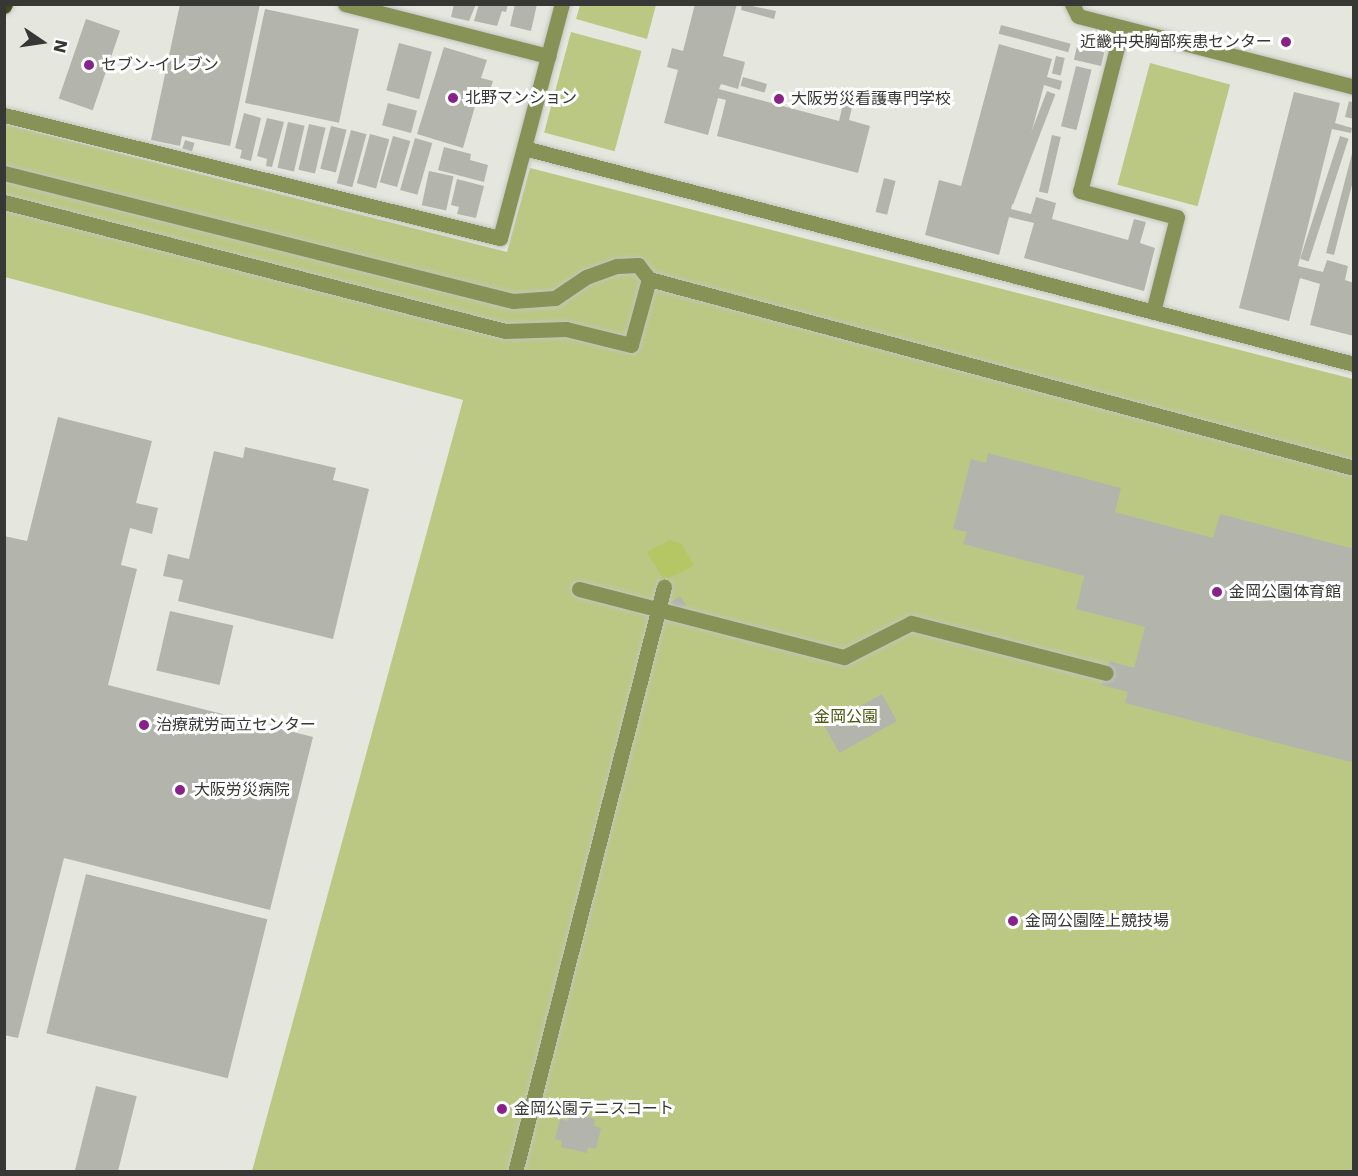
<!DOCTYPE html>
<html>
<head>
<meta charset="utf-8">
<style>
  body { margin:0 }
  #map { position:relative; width:1358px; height:1176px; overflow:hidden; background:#e5e7df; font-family:"DejaVu Sans","Noto Sans JP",sans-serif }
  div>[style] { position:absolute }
  .green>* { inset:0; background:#bbc883; transform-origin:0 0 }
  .water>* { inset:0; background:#b5c665 }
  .building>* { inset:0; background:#b3b5ad; transform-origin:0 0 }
  .roads { filter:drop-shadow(0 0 2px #c2c4bd) drop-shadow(0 0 2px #c2c4bd) }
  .minor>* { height:15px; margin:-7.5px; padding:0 7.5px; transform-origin:7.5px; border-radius:7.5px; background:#879257 }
  .major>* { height:15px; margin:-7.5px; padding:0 7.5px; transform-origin:7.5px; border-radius:7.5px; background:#40471e }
  .dots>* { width:16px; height:16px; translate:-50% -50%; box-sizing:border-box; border:3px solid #fff; border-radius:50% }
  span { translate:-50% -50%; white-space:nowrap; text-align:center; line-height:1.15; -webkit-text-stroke:6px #fff; paint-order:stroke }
  .poi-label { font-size:16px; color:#373835 }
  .right { translate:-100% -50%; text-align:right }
  .left { translate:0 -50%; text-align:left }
  .park-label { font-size:16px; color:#4c560e }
  .frame { position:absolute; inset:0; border:6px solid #373835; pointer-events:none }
  .north { position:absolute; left:12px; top:12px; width:60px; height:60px; -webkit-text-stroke:4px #fff; paint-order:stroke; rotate:103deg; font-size:16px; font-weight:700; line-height:24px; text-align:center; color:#373835 }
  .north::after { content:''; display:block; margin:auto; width:21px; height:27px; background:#373835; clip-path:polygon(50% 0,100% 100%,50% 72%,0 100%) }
</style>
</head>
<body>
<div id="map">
  <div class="green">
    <div style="clip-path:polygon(580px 5px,580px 4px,656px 5px,647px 39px,576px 19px)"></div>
    <div style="left:571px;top:32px;width:73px;height:104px;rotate:15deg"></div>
    <div style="left:1150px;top:63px;width:83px;height:126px;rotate:15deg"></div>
    <div style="clip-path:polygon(4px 124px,507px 252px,530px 168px,1353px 379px,1353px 1171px,252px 1171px,463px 400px,5px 277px)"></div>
  </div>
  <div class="water">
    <div style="clip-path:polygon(669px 540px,682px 544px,694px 566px,664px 580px,647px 552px)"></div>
  </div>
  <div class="building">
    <div style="clip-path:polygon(180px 4px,260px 4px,230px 146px,182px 136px,180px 146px,151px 140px)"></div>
    <div style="clip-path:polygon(454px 4px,476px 4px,469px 21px,451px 17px)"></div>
    <div style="clip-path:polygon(479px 4px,508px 4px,506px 12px,502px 11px,497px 26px,474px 21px)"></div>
    <div style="clip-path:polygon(515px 4px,537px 4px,531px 31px,510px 26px)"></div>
    <div style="clip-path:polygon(695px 4px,737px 4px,723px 56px,745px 62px,738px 89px,721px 84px,719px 89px,839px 121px,843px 104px,852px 107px,849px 120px,870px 126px,858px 173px,717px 136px,726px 100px,718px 98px,708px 135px,664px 123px,678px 70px,667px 67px,672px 48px,683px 51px)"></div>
    <div style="clip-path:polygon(742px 4px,776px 11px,774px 19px,741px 10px)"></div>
    <div style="left:265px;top:9px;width:96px;height:96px;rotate:12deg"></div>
    <div style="left:86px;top:19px;width:36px;height:84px;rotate:19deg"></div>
    <div style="left:1001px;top:25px;width:72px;height:9px;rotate:15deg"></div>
    <div style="left:399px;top:43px;width:34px;height:49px;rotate:15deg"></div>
    <div style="clip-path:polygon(999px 44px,1052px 59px,1047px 77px,1062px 81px,1060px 90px,1044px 85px,1011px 209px,1031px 214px,1036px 197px,1056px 203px,1052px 219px,1128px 240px,1134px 219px,1146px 222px,1140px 243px,1155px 248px,1144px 291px,1024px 258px,1034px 223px,1009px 217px,999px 255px,925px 235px,939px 180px,961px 186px)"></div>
    <div style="left:1077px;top:46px;width:28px;height:14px;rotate:13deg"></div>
    <div style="clip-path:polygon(444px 47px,487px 60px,481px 78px,493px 81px,487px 99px,478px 96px,463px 148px,417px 134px)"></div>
    <div style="left:1056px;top:56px;width:9px;height:18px;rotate:13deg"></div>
    <div style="left:1076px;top:66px;width:16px;height:62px;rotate:14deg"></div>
    <div style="left:743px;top:77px;width:25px;height:9px;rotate:16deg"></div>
    <div style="left:1047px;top:91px;width:9px;height:118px;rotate:21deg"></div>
    <div style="clip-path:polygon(1294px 92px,1340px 103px,1335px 123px,1352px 128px,1351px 133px,1332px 129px,1298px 266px,1323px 272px,1327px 260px,1348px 266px,1345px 280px,1354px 283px,1354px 336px,1310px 325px,1320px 284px,1300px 278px,1289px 321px,1239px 308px)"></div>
    <div style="clip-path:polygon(1349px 101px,1354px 103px,1354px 119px,1345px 117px)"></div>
    <div style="left:388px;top:103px;width:30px;height:23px;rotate:15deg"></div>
    <div style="clip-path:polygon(244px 113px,261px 118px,251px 161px,240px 158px,242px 150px,235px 148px)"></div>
    <div style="clip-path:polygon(267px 118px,284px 122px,272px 167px,266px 166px,267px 159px,257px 156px)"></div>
    <div style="left:288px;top:122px;width:17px;height:47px;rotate:13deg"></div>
    <div style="left:309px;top:124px;width:17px;height:47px;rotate:13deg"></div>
    <div style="left:331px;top:126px;width:16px;height:44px;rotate:14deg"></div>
    <div style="left:351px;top:130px;width:16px;height:55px;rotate:15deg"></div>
    <div style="left:370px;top:134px;width:20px;height:51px;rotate:15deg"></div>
    <div style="left:1052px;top:135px;width:9px;height:58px;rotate:13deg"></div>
    <div style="left:393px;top:136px;width:18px;height:48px;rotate:16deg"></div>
    <div style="left:1340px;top:136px;width:9px;height:129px;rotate:18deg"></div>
    <div style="left:415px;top:138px;width:18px;height:54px;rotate:16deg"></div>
    <div style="left:185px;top:140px;width:10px;height:9px;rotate:17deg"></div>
    <div style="clip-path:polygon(1354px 146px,1354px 177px,1334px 255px,1326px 253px)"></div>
    <div style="clip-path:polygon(444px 147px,471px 154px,470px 160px,488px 165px,484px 182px,438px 170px)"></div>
    <div style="left:429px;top:171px;width:25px;height:35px;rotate:12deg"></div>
    <div style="left:884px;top:178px;width:12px;height:35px;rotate:14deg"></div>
    <div style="clip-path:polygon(457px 179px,484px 186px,476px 218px,457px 214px,459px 207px,451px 205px)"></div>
    <div style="clip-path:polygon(58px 417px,152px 441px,136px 503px,158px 508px,152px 534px,130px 528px,121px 565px,137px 569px,108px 685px,313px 737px,270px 910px,64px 858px,18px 1038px,4px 1035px,4px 536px,27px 541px)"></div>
    <div style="clip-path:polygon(245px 447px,336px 468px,333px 480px,369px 489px,333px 639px,178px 601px,183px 580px,163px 576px,168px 554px,189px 559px,214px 451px,243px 458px)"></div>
    <div style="clip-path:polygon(988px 453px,1121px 488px,1115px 512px,1213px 538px,1220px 514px,1354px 549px,1354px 763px,1125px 703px,1128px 692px,1102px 685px,1109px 661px,1134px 668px,1145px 627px,1076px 609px,1084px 576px,963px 544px,967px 532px,953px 529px,971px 459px,986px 463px)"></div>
    <div style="left:680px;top:596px;width:11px;height:11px;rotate:56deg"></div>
    <div style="left:170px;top:611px;width:65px;height:61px;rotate:13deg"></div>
    <div style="left:882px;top:694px;width:31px;height:66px;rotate:61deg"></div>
    <div style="left:86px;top:874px;width:187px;height:164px;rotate:14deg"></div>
    <div style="left:96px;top:1086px;width:42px;height:89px;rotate:14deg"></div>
    <div style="left:501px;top:1103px;width:9px;height:11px;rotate:18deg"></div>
    <div style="clip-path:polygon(570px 1112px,595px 1119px,594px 1126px,601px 1128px,596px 1149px,588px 1147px,587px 1153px,561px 1147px,562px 1141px,555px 1139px,560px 1119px,568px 1121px)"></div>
  </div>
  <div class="roads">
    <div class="minor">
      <div style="left:345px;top:4px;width:210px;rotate:14.4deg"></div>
      <div style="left:1072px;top:4px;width:13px;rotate:63deg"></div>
      <div style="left:1078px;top:16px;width:285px;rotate:14.4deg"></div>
      <div style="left:1122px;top:28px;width:168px;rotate:104.4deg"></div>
      <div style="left:1080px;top:191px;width:100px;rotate:15deg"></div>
      <div style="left:1177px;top:217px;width:98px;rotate:104.2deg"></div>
      <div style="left:4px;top:115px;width:511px;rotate:13.93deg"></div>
      <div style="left:500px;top:238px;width:242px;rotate:-75.2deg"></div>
      <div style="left:524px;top:148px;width:858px;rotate:14.59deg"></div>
      <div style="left:4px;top:173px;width:525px;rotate:14.12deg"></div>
      <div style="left:513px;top:301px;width:42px;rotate:-4.1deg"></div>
      <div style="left:555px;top:298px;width:37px;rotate:-34deg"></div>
      <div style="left:586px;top:277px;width:33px;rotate:-20deg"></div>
      <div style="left:617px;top:266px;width:21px;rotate:-3deg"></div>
      <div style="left:638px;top:265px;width:18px;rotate:52deg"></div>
      <div style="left:649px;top:279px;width:68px;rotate:105.3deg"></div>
      <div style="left:631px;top:345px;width:67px;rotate:-166.2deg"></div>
      <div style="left:566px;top:329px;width:61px;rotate:178.1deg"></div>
      <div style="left:505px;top:331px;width:517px;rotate:-165.56deg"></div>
      <div style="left:649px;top:279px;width:730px;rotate:15.01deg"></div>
      <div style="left:579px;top:589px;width:274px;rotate:14.4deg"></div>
      <div style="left:844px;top:657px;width:75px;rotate:-26.9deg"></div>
      <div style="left:911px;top:623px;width:201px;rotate:14.4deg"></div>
      <div style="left:515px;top:1172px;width:604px;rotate:-75.71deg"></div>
    </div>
    <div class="major">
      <div style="left:4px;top:6px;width:2px;rotate:-63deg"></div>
    </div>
  </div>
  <div class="dots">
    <div style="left:1286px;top:42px;background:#88228a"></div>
    <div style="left:89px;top:65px;background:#88228a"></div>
    <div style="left:453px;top:98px;background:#88228a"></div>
    <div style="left:779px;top:99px;background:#88228a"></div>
    <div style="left:1217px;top:592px;background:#88228a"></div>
    <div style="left:144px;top:725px;background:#88228a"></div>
    <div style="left:180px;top:790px;background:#88228a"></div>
    <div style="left:1013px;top:921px;background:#88228a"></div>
    <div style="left:502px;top:1109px;background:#88228a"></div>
  </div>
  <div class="poi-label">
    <span class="right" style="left:1272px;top:42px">近畿中央胸部疾患センター</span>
    <span class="left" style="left:101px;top:65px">セブン-イレブン</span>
    <span class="left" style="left:465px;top:98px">北野マンション</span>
    <span class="left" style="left:791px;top:99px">大阪労災看護専門学校</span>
    <span class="left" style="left:1229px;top:592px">金岡公園体育館</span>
    <span class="left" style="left:156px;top:725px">治療就労両立センター</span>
    <span class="left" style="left:194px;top:790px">大阪労災病院</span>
    <span class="left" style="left:1025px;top:921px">金岡公園陸上競技場</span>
    <span class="left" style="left:514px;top:1109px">金岡公園テニスコート</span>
  </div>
  <div class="park-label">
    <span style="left:846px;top:717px">金岡公園</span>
  </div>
  <div class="frame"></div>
  <div class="north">N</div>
</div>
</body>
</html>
